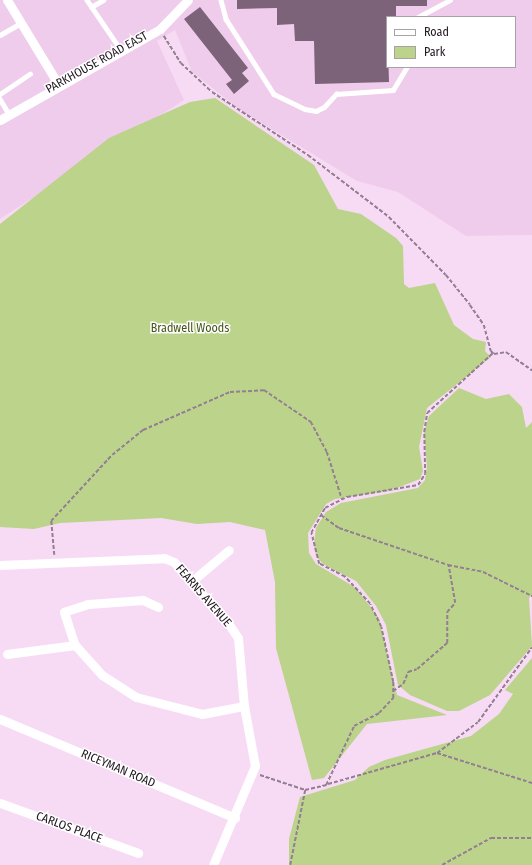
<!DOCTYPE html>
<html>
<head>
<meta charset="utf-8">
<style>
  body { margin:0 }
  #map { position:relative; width:532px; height:865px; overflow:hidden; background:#f7daf4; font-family:"Fira Sans Condensed",sans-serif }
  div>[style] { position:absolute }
  .built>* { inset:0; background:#efcceb }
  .green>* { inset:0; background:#bbd38a }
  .building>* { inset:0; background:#7c637a }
  .path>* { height:1.5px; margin-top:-0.75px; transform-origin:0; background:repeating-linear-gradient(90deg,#937f91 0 4px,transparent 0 6px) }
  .lane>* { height:4.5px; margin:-2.25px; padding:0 2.25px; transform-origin:2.25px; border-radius:2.25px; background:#fff }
  .street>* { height:9px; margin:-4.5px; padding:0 4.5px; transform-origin:4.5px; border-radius:4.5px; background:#fff }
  span { translate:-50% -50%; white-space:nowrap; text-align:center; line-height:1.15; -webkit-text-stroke:3px #fff; paint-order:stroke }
  .street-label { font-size:12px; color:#20161f }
  .park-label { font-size:12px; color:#45561a }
  .legend { position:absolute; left:386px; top:16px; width:130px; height:52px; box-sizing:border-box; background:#fff; border:1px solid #a6a2a5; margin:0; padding:5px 7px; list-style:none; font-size:12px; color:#20161f }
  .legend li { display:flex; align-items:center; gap:8px; height:20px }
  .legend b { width:20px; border:1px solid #a6a2a5 }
</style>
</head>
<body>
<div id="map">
  <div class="built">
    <div style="clip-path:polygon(evenodd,0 0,532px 0,532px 235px,466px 236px,398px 192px,357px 181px,239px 109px,192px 72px,175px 30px,157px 41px,184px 100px,0 219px,0 0,387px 17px,515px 17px,515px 67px,387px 67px,387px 17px)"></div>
  </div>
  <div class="green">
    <div style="clip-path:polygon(215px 98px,314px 165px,338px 209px,361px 214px,396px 238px,403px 246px,404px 284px,409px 288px,435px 283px,454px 325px,473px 339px,486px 342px,485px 351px,491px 357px,427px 408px,419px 447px,423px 471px,420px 479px,389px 491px,335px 499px,326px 504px,308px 533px,309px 553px,316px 564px,356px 588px,379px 618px,397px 695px,447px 715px,367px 724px,324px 778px,312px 780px,276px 648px,275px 582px,265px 530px,230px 522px,197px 524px,161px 518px,60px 523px,34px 529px,0 527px,0 224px,109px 138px,190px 102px)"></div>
    <div style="clip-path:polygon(459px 388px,486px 399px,509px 394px,522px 407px,526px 428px,532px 422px,532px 595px,529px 598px,532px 646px,490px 695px,459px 711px,447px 711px,410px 695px,398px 685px,386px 625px,376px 606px,356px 581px,323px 564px,316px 556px,314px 544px,316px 528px,326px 512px,341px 503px,418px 488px,425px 480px,427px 467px,424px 432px,429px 416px)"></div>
    <div style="clip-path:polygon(532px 658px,532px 865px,289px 865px,289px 839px,300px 797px,355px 780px,369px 767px,385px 760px,471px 736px,499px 714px,513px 694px,505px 690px)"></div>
  </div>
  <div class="building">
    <div style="clip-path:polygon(237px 0,427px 0,427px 6px,396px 6px,396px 17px,387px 17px,389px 82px,315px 84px,314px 41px,295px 41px,294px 24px,277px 25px,277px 8px,237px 9px)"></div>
    <div style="clip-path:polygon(200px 7px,248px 68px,242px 73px,249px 81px,234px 94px,226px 84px,232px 80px,184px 19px)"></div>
  </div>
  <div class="path">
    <div style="left:164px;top:36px;width:32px;rotate:58deg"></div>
    <div style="left:181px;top:63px;width:42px;rotate:43.1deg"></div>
    <div style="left:212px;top:92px;width:115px;rotate:33.3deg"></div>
    <div style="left:308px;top:155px;width:102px;rotate:37.4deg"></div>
    <div style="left:389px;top:217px;width:81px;rotate:45.5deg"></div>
    <div style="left:446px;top:275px;width:38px;rotate:51deg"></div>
    <div style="left:470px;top:305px;width:24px;rotate:55deg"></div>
    <div style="left:484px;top:325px;width:27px;rotate:75deg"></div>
    <div style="left:491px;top:351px;width:4px;rotate:45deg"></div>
    <div style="left:494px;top:354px;width:12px;rotate:-9deg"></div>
    <div style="left:506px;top:352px;width:32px;rotate:35deg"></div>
    <div style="left:321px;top:515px;width:22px;rotate:36deg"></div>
    <div style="left:339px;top:528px;width:115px;rotate:18.7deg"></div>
    <div style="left:448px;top:565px;width:36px;rotate:11deg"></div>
    <div style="left:483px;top:572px;width:55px;rotate:26.1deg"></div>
    <div style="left:54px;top:555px;width:34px;rotate:-95deg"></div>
    <div style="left:51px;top:521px;width:90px;rotate:-47.3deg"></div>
    <div style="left:112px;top:455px;width:40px;rotate:-39deg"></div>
    <div style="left:143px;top:430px;width:95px;rotate:-23.6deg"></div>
    <div style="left:230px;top:392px;width:34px;rotate:-3deg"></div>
    <div style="left:264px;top:390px;width:57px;rotate:34.2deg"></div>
    <div style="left:311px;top:422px;width:34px;rotate:62deg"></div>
    <div style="left:327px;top:452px;width:49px;rotate:72.3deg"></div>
    <div style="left:393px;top:691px;width:12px;rotate:-35deg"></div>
    <div style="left:403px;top:684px;width:13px;rotate:-67deg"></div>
    <div style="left:408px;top:672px;width:9px;rotate:-18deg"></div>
    <div style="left:417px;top:669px;width:40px;rotate:-41deg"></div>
    <div style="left:447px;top:643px;width:31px;rotate:-90deg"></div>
    <div style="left:447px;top:612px;width:12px;rotate:-48deg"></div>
    <div style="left:455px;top:603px;width:39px;rotate:-100deg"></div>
    <div style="left:437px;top:753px;width:51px;rotate:-37.1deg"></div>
    <div style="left:478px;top:722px;width:92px;rotate:-54.2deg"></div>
    <div style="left:260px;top:775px;width:47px;rotate:18.4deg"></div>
    <div style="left:305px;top:790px;width:22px;rotate:-13deg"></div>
    <div style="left:326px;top:785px;width:65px;rotate:-64.6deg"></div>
    <div style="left:354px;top:726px;width:28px;rotate:-27deg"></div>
    <div style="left:379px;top:713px;width:21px;rotate:-47deg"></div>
    <div style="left:393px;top:698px;width:16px;rotate:-90deg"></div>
    <div style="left:393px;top:682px;width:56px;rotate:-102.3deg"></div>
    <div style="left:381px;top:627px;width:25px;rotate:-116deg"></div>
    <div style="left:370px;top:604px;width:37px;rotate:-133deg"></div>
    <div style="left:345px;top:577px;width:29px;rotate:-153deg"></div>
    <div style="left:319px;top:564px;width:32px;rotate:-104deg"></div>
    <div style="left:311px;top:533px;width:29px;rotate:-61deg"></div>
    <div style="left:325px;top:508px;width:25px;rotate:-27deg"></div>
    <div style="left:347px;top:497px;width:72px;rotate:-9.6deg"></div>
    <div style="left:418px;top:485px;width:13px;rotate:-58deg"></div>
    <div style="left:425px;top:474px;width:42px;rotate:-91.4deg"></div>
    <div style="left:424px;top:432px;width:19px;rotate:-81deg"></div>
    <div style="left:427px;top:413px;width:89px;rotate:-42.3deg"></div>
    <div style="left:328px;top:784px;width:113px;rotate:-15.9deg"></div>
    <div style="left:437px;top:753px;width:100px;rotate:17.5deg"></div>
    <div style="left:290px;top:865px;width:76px;rotate:-78.7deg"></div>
    <div style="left:442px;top:865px;width:56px;rotate:-28.9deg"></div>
    <div style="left:491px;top:838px;width:41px"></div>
  </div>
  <div class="lane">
    <div style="left:87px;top:0;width:60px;rotate:55.8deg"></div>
    <div style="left:221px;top:0;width:20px;rotate:75deg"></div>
    <div style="left:226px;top:19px;width:89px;rotate:57.4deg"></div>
    <div style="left:274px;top:94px;width:34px;rotate:26deg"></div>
    <div style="left:305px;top:109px;width:11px;rotate:10deg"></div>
    <div style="left:316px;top:111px;width:9px;rotate:-27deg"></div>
    <div style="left:324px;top:107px;width:18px;rotate:-47deg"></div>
    <div style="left:336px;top:94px;width:57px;rotate:-4deg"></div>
    <div style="left:393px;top:90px;width:27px;rotate:-59deg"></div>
    <div style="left:91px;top:7px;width:14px;rotate:-30deg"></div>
    <div style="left:418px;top:17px;width:36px;rotate:-28deg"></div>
    <div style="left:0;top:35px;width:24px;rotate:-30deg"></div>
    <div style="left:0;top:94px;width:36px;rotate:-34deg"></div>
    <div style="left:0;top:99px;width:17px;rotate:59deg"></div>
  </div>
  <div class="street">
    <div style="left:7px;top:0;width:98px;rotate:58.7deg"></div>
    <div style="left:0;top:120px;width:184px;rotate:-29.6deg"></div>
    <div style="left:160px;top:29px;width:40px;rotate:-46deg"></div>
    <div style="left:0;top:565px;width:164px;rotate:-2.4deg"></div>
    <div style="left:164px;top:558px;width:11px;rotate:22deg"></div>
    <div style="left:174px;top:562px;width:81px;rotate:48.5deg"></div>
    <div style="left:228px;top:623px;width:18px;rotate:56deg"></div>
    <div style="left:238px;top:638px;width:68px;rotate:85deg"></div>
    <div style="left:244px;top:706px;width:61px;rotate:79.6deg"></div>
    <div style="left:255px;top:766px;width:108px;rotate:113deg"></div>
    <div style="left:192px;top:581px;width:48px;rotate:-40deg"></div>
    <div style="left:158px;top:607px;width:17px;rotate:-155deg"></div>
    <div style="left:143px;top:600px;width:55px;rotate:175.8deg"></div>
    <div style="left:88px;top:604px;width:25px;rotate:162deg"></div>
    <div style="left:64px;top:612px;width:35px;rotate:72deg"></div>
    <div style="left:75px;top:645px;width:40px;rotate:48deg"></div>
    <div style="left:102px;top:675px;width:40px;rotate:32.9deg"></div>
    <div style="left:136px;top:697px;width:68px;rotate:14.4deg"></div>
    <div style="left:202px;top:714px;width:43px;rotate:-10.8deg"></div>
    <div style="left:7px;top:654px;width:69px;rotate:-7.5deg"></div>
    <div style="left:0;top:719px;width:255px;rotate:22.8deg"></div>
    <div style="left:0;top:803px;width:147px;rotate:19.9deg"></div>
  </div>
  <div class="street-label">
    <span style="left:97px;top:63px;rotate:-29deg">PARKHOUSE ROAD EAST</span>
    <span style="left:203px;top:596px;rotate:49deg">FEARNS AVENUE</span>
    <span style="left:118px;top:769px;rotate:23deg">RICEYMAN ROAD</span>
    <span style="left:69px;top:828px;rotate:20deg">CARLOS PLACE</span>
  </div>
  <div class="park-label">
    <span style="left:190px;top:329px">Bradwell Woods</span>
  </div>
  <ul class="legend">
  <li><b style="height:5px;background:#fff"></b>Road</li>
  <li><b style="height:11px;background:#bbd38a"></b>Park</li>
  </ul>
</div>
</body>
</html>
